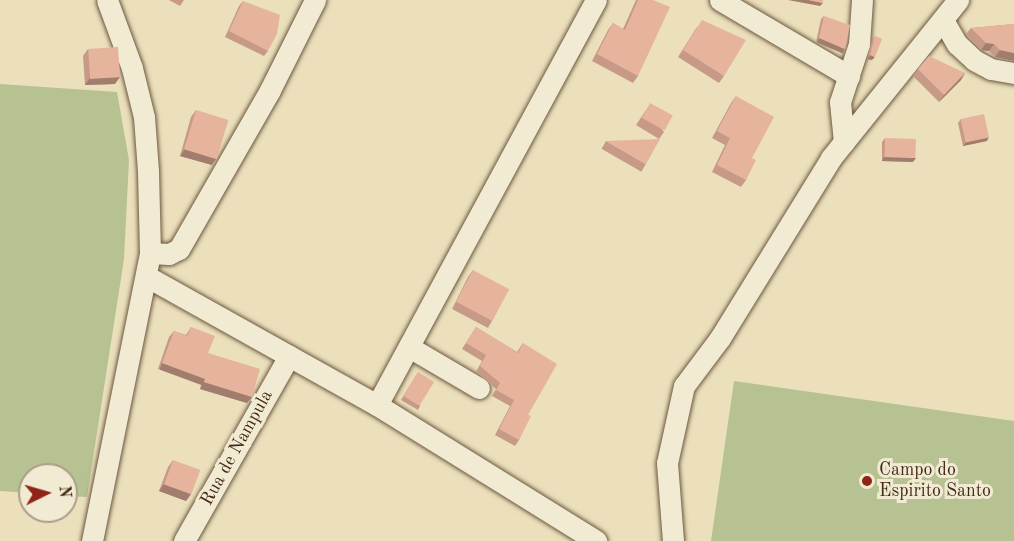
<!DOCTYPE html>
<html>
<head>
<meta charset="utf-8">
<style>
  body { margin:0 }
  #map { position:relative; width:1014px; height:541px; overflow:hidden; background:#ebe0bb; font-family:"Old Standard TT",serif }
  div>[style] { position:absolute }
  .green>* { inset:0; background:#b6c291 }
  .roads { filter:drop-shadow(0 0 2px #6d5741) drop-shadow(0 0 2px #6d5741) }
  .street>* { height:21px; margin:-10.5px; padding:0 10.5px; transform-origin:10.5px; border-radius:10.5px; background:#f2ebd3 }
  .wall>* { inset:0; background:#c69a86; transform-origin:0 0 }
  .shaded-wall>* { inset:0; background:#a17d6d; transform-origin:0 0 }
  .building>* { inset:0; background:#e6b39c; transform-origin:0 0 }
  .dots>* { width:16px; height:16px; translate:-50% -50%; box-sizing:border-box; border:3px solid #f2ebd3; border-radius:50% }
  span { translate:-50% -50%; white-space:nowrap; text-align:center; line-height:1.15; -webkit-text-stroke:6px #f2ebd3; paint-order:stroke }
  .street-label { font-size:18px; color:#432918 }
  .poi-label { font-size:18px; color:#432918 }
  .left { translate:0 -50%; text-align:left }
  .north { position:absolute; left:18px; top:463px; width:60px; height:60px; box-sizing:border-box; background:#f2ebd3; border:2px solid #ac9d88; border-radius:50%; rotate:85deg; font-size:16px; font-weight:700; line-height:24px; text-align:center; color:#432918 }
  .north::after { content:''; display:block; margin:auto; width:21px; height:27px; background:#8f2418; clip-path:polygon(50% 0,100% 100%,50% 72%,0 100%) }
</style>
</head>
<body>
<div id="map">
  <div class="green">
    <div style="clip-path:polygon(0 84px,117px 92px,129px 160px,124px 259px,87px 497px,66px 496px,66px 475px,30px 475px,30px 493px,0 491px)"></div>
    <div style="clip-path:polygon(734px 381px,1014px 421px,1014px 541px,711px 541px)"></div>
  </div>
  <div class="roads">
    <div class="street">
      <div style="left:720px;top:0;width:150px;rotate:30.5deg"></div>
      <div style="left:943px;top:20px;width:28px;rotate:60deg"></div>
      <div style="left:957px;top:44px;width:23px;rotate:43deg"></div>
      <div style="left:974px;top:60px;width:19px;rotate:28deg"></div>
      <div style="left:991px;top:69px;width:23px;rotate:10deg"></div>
      <div style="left:844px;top:142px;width:40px;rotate:-95.7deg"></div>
      <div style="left:840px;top:102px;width:61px;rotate:-71.9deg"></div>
      <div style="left:859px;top:44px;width:44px;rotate:-86.1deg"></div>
      <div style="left:150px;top:253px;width:19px;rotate:3deg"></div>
      <div style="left:169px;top:254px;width:11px;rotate:-27deg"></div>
      <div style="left:179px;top:249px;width:183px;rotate:-60.2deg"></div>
      <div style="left:270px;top:90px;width:101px;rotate:-63.4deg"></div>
      <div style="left:146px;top:276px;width:265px;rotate:29.2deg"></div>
      <div style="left:377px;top:405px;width:258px;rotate:31.8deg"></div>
      <div style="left:409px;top:347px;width:81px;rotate:30.4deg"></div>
      <div style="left:377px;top:405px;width:460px;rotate:-61.6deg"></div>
      <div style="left:92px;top:541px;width:294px;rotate:-78.6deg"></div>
      <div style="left:150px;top:253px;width:82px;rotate:-91.4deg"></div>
      <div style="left:148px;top:171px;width:54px;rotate:-94.2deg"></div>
      <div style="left:144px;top:117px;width:50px;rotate:-103.8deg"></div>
      <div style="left:132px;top:68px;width:72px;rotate:-110.2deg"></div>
      <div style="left:184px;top:541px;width:213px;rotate:-60.4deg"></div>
      <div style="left:673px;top:541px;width:78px;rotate:-94.4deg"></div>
      <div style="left:667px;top:463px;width:79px;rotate:-77.6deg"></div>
      <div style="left:684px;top:386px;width:60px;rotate:-53.1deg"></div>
      <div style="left:720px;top:338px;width:211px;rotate:-58.3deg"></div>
      <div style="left:831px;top:158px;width:203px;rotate:-51.2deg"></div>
    </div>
  </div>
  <div class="wall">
    <div style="clip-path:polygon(169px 0,184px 0,180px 6px)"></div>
    <div style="clip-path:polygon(636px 0,653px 0,638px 76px,633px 83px,592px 61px,608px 30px,613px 23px,623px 29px)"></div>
    <div style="clip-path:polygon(243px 1px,268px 51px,264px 56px,225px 37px,239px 6px)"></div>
    <div style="clip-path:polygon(824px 16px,843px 53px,816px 42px,821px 19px)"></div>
    <div style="clip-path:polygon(1014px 24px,1014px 61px,995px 57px,989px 51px,981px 50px,966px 34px,971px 28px)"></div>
    <div style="clip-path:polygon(697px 27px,724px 76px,719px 83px,678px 57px)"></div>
    <div style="clip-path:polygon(875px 36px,872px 60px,867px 59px,872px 40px)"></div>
    <div style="clip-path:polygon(88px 49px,115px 84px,85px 85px,83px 56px)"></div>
    <div style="clip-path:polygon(918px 69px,965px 73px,961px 80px,939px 102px,913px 76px)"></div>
    <div style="clip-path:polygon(736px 96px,752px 158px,746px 180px,741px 187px,712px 172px,725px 145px,712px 138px,731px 103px)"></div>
    <div style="clip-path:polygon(196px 110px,212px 165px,180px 156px,191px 117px)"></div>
    <div style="clip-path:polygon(646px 110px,664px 132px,659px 139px,636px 125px)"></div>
    <div style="clip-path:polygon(961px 119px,987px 141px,963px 146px,958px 123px)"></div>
    <div style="clip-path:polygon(885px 138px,913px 162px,882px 161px,882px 142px)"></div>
    <div style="left:606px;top:141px;width:46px;height:9px;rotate:30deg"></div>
    <div style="clip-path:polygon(473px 270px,492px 321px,488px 328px,452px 309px,468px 277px)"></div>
    <div style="clip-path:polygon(191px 327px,208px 353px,252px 397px,247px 403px,200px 389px,201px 385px,158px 369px,169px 337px,174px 331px,186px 335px)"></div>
    <div style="clip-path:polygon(476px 327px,517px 352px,523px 343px,528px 415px,519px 440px,515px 446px,495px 435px,510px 406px,492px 396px,496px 389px,476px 372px,482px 361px,462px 349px)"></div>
    <div style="clip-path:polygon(418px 372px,420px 406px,418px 410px,401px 400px)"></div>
    <div style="clip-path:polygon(173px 460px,191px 494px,186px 501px,159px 491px,168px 467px)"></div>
  </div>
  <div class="shaded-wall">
    <div style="clip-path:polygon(788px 0,809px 0,823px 3px,820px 6px)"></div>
    <div style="left:819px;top:38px;width:28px;height:5px;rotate:23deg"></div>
    <div style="clip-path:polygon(986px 43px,994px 44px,989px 51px,981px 50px)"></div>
    <div style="clip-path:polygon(1000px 50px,1014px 53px,1014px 61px,995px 57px)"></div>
    <div style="clip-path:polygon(870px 55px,875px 57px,872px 60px,867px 59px)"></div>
    <div style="clip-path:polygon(965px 73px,961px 80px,939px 102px,944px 95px)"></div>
    <div style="clip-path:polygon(120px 77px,115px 84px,85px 85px,90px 78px)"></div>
    <div style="clip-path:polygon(989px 137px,987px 141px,963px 146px,966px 142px)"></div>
    <div style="clip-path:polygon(185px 149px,217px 158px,212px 165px,180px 156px)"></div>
    <div style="clip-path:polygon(884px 157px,916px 158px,913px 162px,882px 161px)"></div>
    <div style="left:162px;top:363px;width:46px;height:7px;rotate:20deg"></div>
    <div style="clip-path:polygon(204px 382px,252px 397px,247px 403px,200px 389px)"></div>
    <div style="clip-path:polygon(164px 484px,191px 494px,186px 501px,159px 491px)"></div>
  </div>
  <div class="building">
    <div style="clip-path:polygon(638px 0,653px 0,670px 7px,638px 76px,597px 54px,613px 23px,625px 30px)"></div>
    <div style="clip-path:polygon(809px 0,823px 0,823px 3px)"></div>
    <div style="clip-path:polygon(243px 1px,280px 15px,277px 34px,268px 51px,229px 31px)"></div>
    <div style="clip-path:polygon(824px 16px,850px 25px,845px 49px,819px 38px)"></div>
    <div style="clip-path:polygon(702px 20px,746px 40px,724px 76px,683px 50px)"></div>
    <div style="clip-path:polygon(1014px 24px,1014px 53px,1000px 50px,994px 44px,986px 43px,971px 28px)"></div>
    <div style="clip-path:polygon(875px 36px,882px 39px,875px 57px,870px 55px)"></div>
    <div style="left:118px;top:47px;width:30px;height:30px;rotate:86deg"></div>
    <div style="clip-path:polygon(929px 56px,965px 73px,944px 95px,918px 69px)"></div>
    <div style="clip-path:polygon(736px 96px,774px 117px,752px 158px,756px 160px,746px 180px,717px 165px,730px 138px,717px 131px)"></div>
    <div style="left:650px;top:103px;width:26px;height:17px;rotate:29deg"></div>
    <div style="left:196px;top:110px;width:34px;height:41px;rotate:17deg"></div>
    <div style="left:984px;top:114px;width:24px;height:24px;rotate:78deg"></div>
    <div style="left:885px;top:138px;width:31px;height:19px;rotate:2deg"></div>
    <div style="clip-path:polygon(660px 139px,646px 164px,606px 141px)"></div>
    <div style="left:473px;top:270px;width:41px;height:36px;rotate:28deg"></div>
    <div style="clip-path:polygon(191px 327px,215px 336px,208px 353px,260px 369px,252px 397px,204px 382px,205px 379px,162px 363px,174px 331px,187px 336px)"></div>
    <div style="clip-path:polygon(476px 327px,518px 353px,523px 343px,557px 364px,528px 415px,531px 416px,519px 440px,499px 429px,514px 400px,496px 390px,500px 383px,480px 366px,486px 355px,466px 343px)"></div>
    <div style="left:418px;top:372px;width:19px;height:28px;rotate:32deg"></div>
    <div style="left:173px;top:460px;width:29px;height:26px;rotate:20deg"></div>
  </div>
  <div class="dots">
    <div style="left:867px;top:481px;background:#8f2418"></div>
  </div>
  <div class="street-label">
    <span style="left:237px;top:448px;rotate:-61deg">Rua de Nampula</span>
  </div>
  <div class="poi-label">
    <span class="left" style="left:879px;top:481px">Campo do<br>Espirito Santo</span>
  </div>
  <div class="north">N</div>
</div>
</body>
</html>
